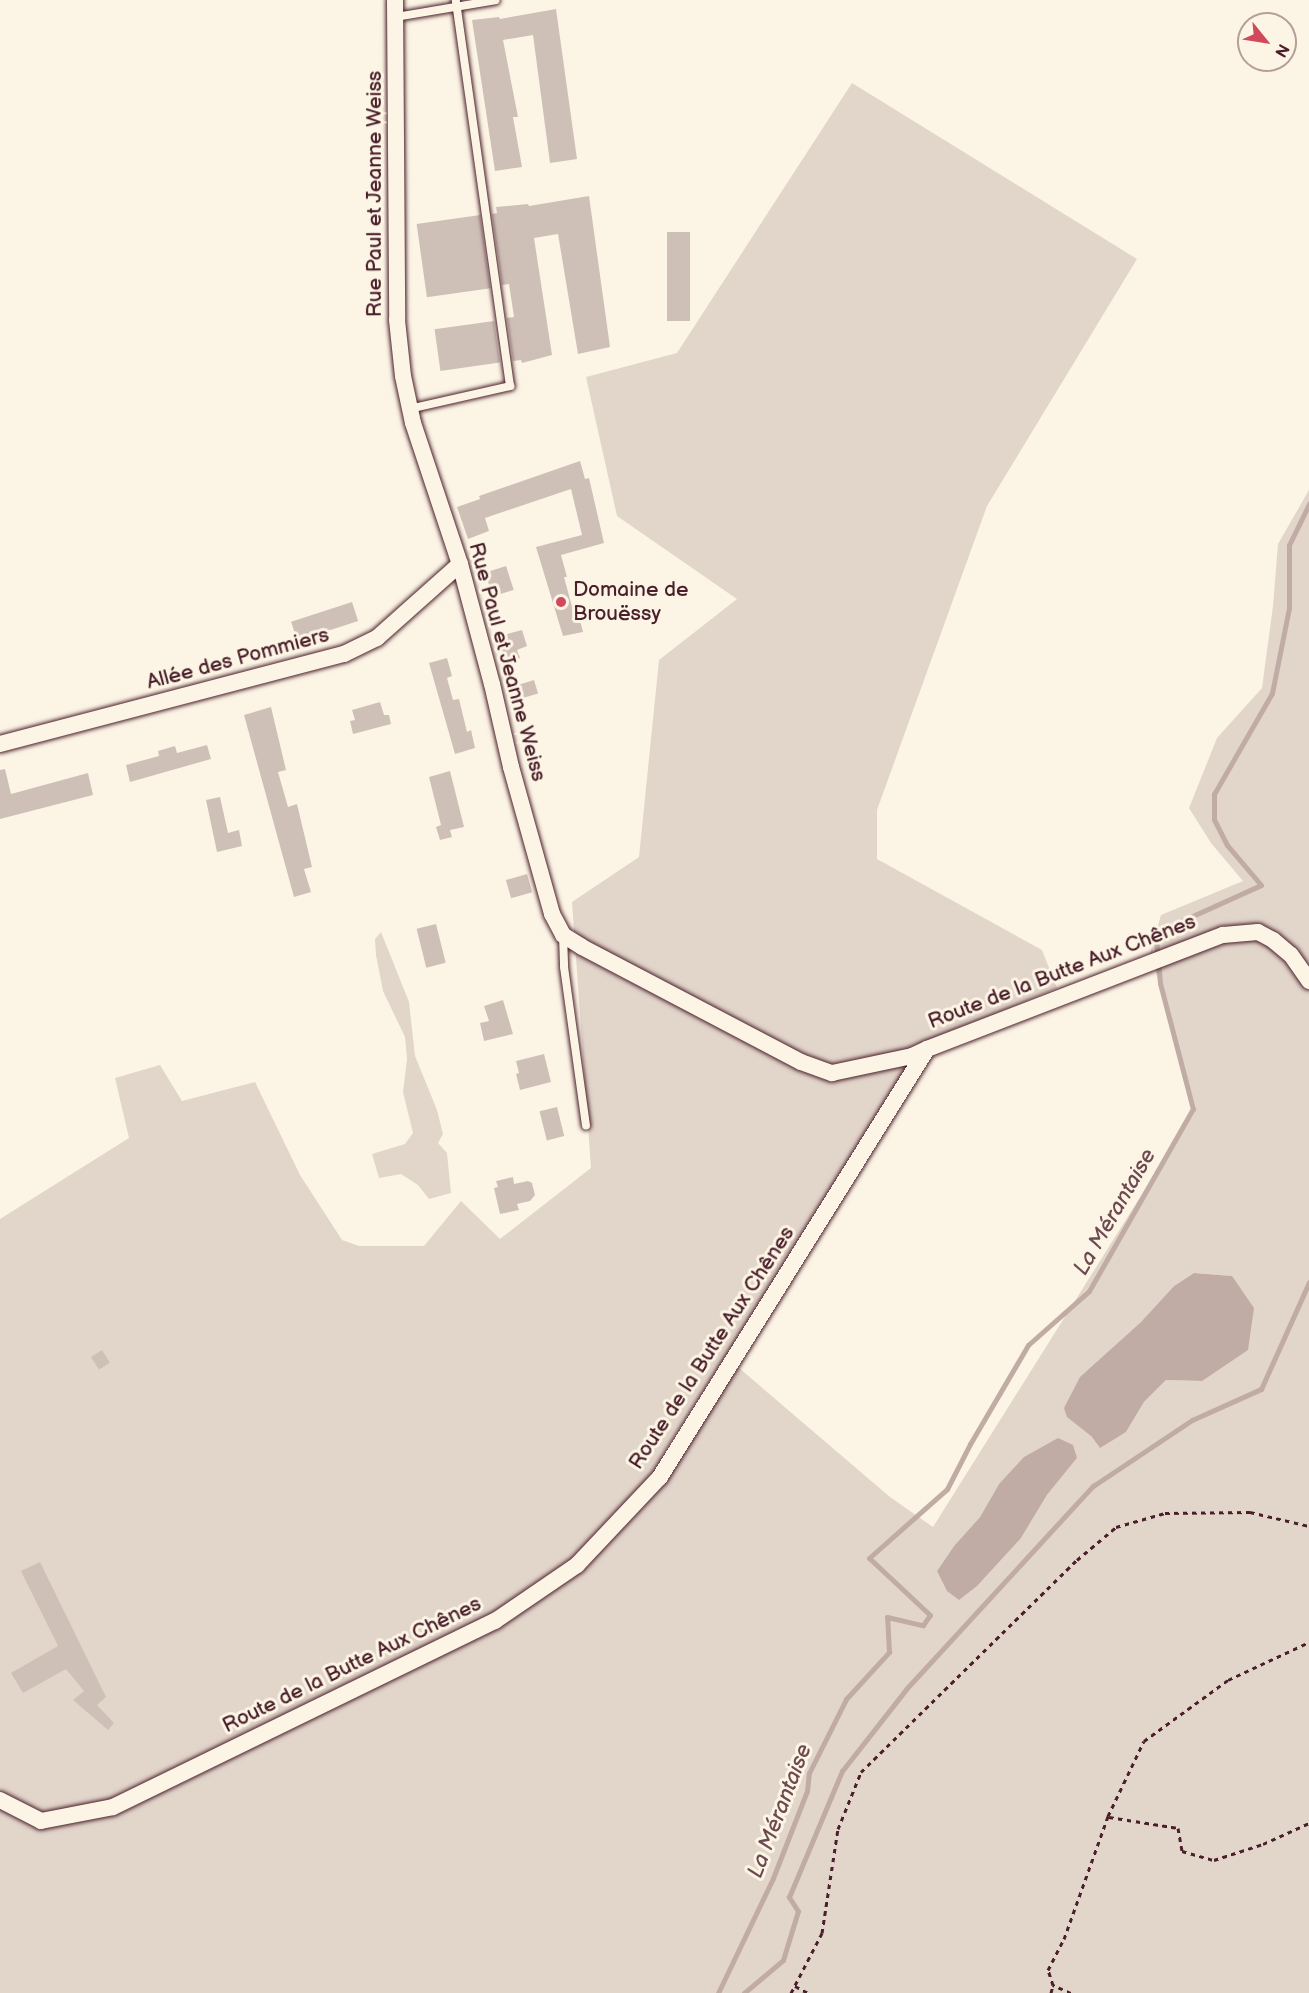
<!DOCTYPE html>
<html>
<head>
<meta charset="utf-8">
<style>
  body { margin:0 }
  #map { position:relative; width:1309px; height:1993px; overflow:hidden; background:#fcf5e5; font-family:"Balsamiq Sans",sans-serif }
  div>[style] { position:absolute }
  .green>* { inset:0; background:#e2d5ca }
  .water>* { inset:0; background:#c0aca5 }
  .stream>* { height:5px; margin:-2.5px; padding:0 2.5px; transform-origin:2.5px; border-radius:2.5px; background:#c0aca5 }
  .building>* { inset:0; background:#cfc0b7; transform-origin:0 0 }
  .path>* { height:3px; margin-top:-1.5px; transform-origin:0; background:repeating-linear-gradient(90deg,#4a1f2b 0 4.5px,transparent 0 9px) }
  .roads { filter:drop-shadow(0 0 2px #4a1f2b) drop-shadow(0 0 2px #4a1f2b) }
  .lane>* { height:8px; margin:-4px; padding:0 4px; transform-origin:4px; border-radius:4px; background:#fcf5e5 }
  .street>* { height:16px; margin:-8px; padding:0 8px; transform-origin:8px; border-radius:8px; background:#fcf5e5 }
  .dots>* { width:16px; height:16px; translate:-50% -50%; box-sizing:border-box; border:3px solid #fcf5e5; border-radius:50% }
  span { translate:-50% -50%; white-space:nowrap; text-align:center; line-height:1.15; -webkit-text-stroke:6px #fcf5e5; paint-order:stroke }
  .street-label { font-size:21px; color:#4a1f2b }
  .poi-label { font-size:21px; color:#4a1f2b }
  .left { translate:0 -50%; text-align:left }
  .water-label { font-size:22px; color:#6d4950; font-style:italic }
  .north { position:absolute; left:1237px; top:12px; width:60px; height:60px; box-sizing:border-box; background:#fcf5e5; border:2px solid #b59f9b; border-radius:50%; rotate:120deg; font-size:16px; font-weight:700; line-height:24px; text-align:center; color:#4a1f2b }
  .north::after { content:''; display:block; margin:auto; width:21px; height:27px; background:#d1495b; clip-path:polygon(50% 0,100% 100%,50% 72%,0 100%) }
</style>
</head>
<body>
<div id="map">
  <div class="green">
    <div style="clip-path:polygon(evenodd,852px 83px,1137px 259px,987px 506px,877px 810px,877px 859px,1042px 950px,1057px 988px,928px 1042px,659px 1460px,739px 1368px,890px 1497px,933px 1527px,1196px 1108px,1150px 953px,1161px 915px,1243px 881px,1211px 843px,1189px 808px,1217px 738px,1262px 688px,1273px 606px,1278px 544px,1309px 490px,1309px 1993px,0 1993px,0 1219px,129px 1138px,115px 1078px,160px 1065px,182px 1101px,255px 1082px,300px 1175px,342px 1240px,359px 1246px,424px 1246px,461px 1201px,500px 1239px,591px 1168px,572px 902px,639px 857px,659px 660px,737px 599px,617px 516px,586px 377px,677px 353px,852px 83px,1194px 1273px,1232px 1276px,1202px 1381px,1166px 1380px,1144px 1402px,1126px 1432px,1099px 1447px,1091px 1436px,1140px 1323px,1174px 1286px,1194px 1273px,852px 83px,1077px 1458px,1047px 1495px,1021px 1538px,937px 1571px,954px 1546px,980px 1517px,999px 1484px,1077px 1458px)"></div>
    <div style="clip-path:polygon(381px 932px,409px 1002px,415px 1056px,437px 1110px,443px 1134px,438px 1143px,447px 1153px,451px 1193px,429px 1199px,418px 1185px,401px 1174px,379px 1178px,372px 1154px,405px 1144px,413px 1133px,403px 1092px,407px 1059px,405px 1037px,383px 991px,376px 955px,375px 939px)"></div>
  </div>
  <div class="water">
    <div style="clip-path:polygon(1194px 1273px,1232px 1276px,1254px 1308px,1248px 1350px,1202px 1381px,1166px 1380px,1144px 1402px,1126px 1432px,1100px 1448px,1091px 1436px,1067px 1417px,1064px 1408px,1080px 1377px,1140px 1323px,1174px 1286px)"></div>
    <div style="clip-path:polygon(1058px 1438px,1073px 1445px,1077px 1458px,1047px 1495px,1021px 1538px,977px 1586px,959px 1600px,947px 1591px,937px 1571px,954px 1546px,980px 1517px,999px 1484px,1024px 1457px)"></div>
  </div>
  <div class="stream">
    <div style="left:718px;top:1993px;width:127px;rotate:-64.4deg"></div>
    <div style="left:773px;top:1878px;width:93px;rotate:-68.7deg"></div>
    <div style="left:807px;top:1791px;width:18px;rotate:-84deg"></div>
    <div style="left:809px;top:1773px;width:83px;rotate:-63.4deg"></div>
    <div style="left:846px;top:1699px;width:64px;rotate:-47.5deg"></div>
    <div style="left:889px;top:1652px;width:35px;rotate:-93deg"></div>
    <div style="left:887px;top:1617px;width:37px;rotate:13deg"></div>
    <div style="left:923px;top:1625px;width:12px;rotate:-55deg"></div>
    <div style="left:930px;top:1615px;width:83px;rotate:-136.9deg"></div>
    <div style="left:869px;top:1558px;width:104px;rotate:-41.5deg"></div>
    <div style="left:947px;top:1489px;width:51px;rotate:-62.9deg"></div>
    <div style="left:970px;top:1444px;width:115px;rotate:-59.6deg"></div>
    <div style="left:1028px;top:1345px;width:81px;rotate:-41.5deg"></div>
    <div style="left:1089px;top:1291px;width:210px;rotate:-60.3deg"></div>
    <div style="left:1193px;top:1109px;width:130px;rotate:-104.7deg"></div>
    <div style="left:1160px;top:983px;width:45px;rotate:-95.1deg"></div>
    <div style="left:1156px;top:938px;width:26px;rotate:-36deg"></div>
    <div style="left:1177px;top:923px;width:92px;rotate:-24.3deg"></div>
    <div style="left:1261px;top:885px;width:52px;rotate:-130.4deg"></div>
    <div style="left:1227px;top:845px;width:29px;rotate:-117deg"></div>
    <div style="left:1214px;top:819px;width:25px;rotate:-90deg"></div>
    <div style="left:1214px;top:794px;width:116px;rotate:-60.1deg"></div>
    <div style="left:1272px;top:693px;width:87px;rotate:-78.7deg"></div>
    <div style="left:1289px;top:608px;width:63px;rotate:-90deg"></div>
    <div style="left:1289px;top:545px;width:46px;rotate:-64deg"></div>
    <div style="left:744px;top:1993px;width:51px;rotate:-40.2deg"></div>
    <div style="left:783px;top:1960px;width:51px;rotate:-73deg"></div>
    <div style="left:798px;top:1911px;width:17px;rotate:-123deg"></div>
    <div style="left:789px;top:1897px;width:137px;rotate:-67.2deg"></div>
    <div style="left:842px;top:1771px;width:105px;rotate:-51.9deg"></div>
    <div style="left:907px;top:1688px;width:275px;rotate:-47.4deg"></div>
    <div style="left:1093px;top:1486px;width:119px;rotate:-33.7deg"></div>
    <div style="left:1192px;top:1420px;width:76px;rotate:-24.2deg"></div>
    <div style="left:1261px;top:1389px;width:117px;rotate:-65.8deg"></div>
  </div>
  <div class="building">
    <div style="clip-path:polygon(556px 9px,577px 159px,550px 163px,533px 35px,503px 40px,518px 117px,513px 117px,522px 167px,495px 171px,472px 20px,499px 17px,500px 19px)"></div>
    <div style="clip-path:polygon(589px 196px,610px 347px,578px 354px,558px 234px,534px 238px,552px 355px,522px 363px,521px 360px,513px 361px,507px 318px,514px 317px,509px 284px,502px 285px,492px 214px,497px 213px,496px 207px,528px 204px,529px 206px)"></div>
    <div style="left:480px;top:215px;width:74px;height:64px;rotate:82deg"></div>
    <div style="left:667px;top:232px;width:23px;height:89px"></div>
    <div style="left:494px;top:321px;width:42px;height:60px;rotate:82deg"></div>
    <div style="clip-path:polygon(580px 461px,585px 479px,589px 478px,604px 543px,561px 555px,567px 577px,564px 577px,574px 614px,578px 613px,583px 632px,563px 636px,536px 547px,582px 535px,571px 489px,485px 518px,489px 531px,468px 539px,457px 507px,480px 499px,479px 496px)"></div>
    <div style="left:506px;top:566px;width:25px;height:22px;rotate:72deg"></div>
    <div style="left:352px;top:602px;width:20px;height:64px;rotate:72deg"></div>
    <div style="clip-path:polygon(522px 630px,527px 646px,517px 650px,520px 658px,504px 662px,496px 637px)"></div>
    <div style="clip-path:polygon(447px 658px,452px 676px,447px 678px,453px 700px,459px 699px,467px 732px,471px 730px,475px 748px,455px 754px,429px 663px)"></div>
    <div style="left:534px;top:680px;width:14px;height:23px;rotate:73deg"></div>
    <div style="clip-path:polygon(380px 702px,384px 715px,389px 715px,391px 724px,353px 734px,350px 721px,355px 720px,352px 710px)"></div>
    <div style="clip-path:polygon(271px 707px,286px 770px,278px 772px,288px 807px,297px 804px,312px 867px,304px 869px,311px 892px,294px 897px,244px 715px)"></div>
    <div style="clip-path:polygon(207px 745px,211px 759px,130px 782px,126px 765px,159px 756px,158px 751px,175px 746px,177px 753px)"></div>
    <div style="clip-path:polygon(5px 769px,11px 794px,88px 773px,93px 795px,0 819px,0 770px)"></div>
    <div style="clip-path:polygon(450px 771px,464px 827px,450px 830px,452px 837px,440px 840px,436px 827px,441px 825px,429px 777px)"></div>
    <div style="clip-path:polygon(220px 797px,228px 833px,239px 830px,242px 846px,217px 852px,206px 800px)"></div>
    <div style="left:527px;top:874px;width:19px;height:22px;rotate:74deg"></div>
    <div style="left:436px;top:924px;width:40px;height:20px;rotate:76deg"></div>
    <div style="clip-path:polygon(503px 1000px,513px 1034px,484px 1041px,480px 1023px,489px 1021px,484px 1006px)"></div>
    <div style="clip-path:polygon(544px 1054px,551px 1082px,520px 1090px,516px 1074px,519px 1073px,516px 1061px)"></div>
    <div style="left:557px;top:1107px;width:30px;height:18px;rotate:76deg"></div>
    <div style="clip-path:polygon(513px 1177px,514px 1184px,528px 1181px,532px 1183px,535px 1195px,530px 1201px,517px 1204px,519px 1210px,500px 1214px,494px 1188px,498px 1187px,496px 1181px)"></div>
    <div style="left:102px;top:1350px;width:15px;height:13px;rotate:58deg"></div>
    <div style="clip-path:polygon(40px 1562px,106px 1697px,97px 1705px,114px 1723px,108px 1730px,73px 1700px,84px 1691px,66px 1669px,23px 1693px,11px 1673px,58px 1646px,21px 1571px)"></div>
  </div>
  <div class="path">
    <div style="left:1109px;top:1817px;width:70px;rotate:9.1deg"></div>
    <div style="left:1178px;top:1828px;width:23px;rotate:80deg"></div>
    <div style="left:1182px;top:1851px;width:33px;rotate:16deg"></div>
    <div style="left:1214px;top:1860px;width:52px;rotate:-18.1deg"></div>
    <div style="left:1263px;top:1844px;width:51px;rotate:-24.5deg"></div>
    <div style="left:795px;top:1986px;width:15px;rotate:28deg"></div>
    <div style="left:791px;top:1993px;width:68px;rotate:-62.7deg"></div>
    <div style="left:822px;top:1933px;width:105px;rotate:-81.3deg"></div>
    <div style="left:838px;top:1829px;width:61px;rotate:-68deg"></div>
    <div style="left:861px;top:1772px;width:303px;rotate:-44.5deg"></div>
    <div style="left:1077px;top:1560px;width:51px;rotate:-40.2deg"></div>
    <div style="left:1116px;top:1527px;width:51px;rotate:-15.9deg"></div>
    <div style="left:1165px;top:1513px;width:85px;rotate:-0.7deg"></div>
    <div style="left:1250px;top:1512px;width:61px;rotate:13.3deg"></div>
    <div style="left:1051px;top:1993px;width:8px;rotate:-76deg"></div>
    <div style="left:1071px;top:1993px;width:20px;rotate:-156deg"></div>
    <div style="left:1053px;top:1985px;width:16px;rotate:-108deg"></div>
    <div style="left:1048px;top:1970px;width:35px;rotate:-63deg"></div>
    <div style="left:1064px;top:1939px;width:131px;rotate:-70.3deg"></div>
    <div style="left:1108px;top:1816px;width:83px;rotate:-64.4deg"></div>
    <div style="left:1144px;top:1741px;width:104px;rotate:-36deg"></div>
    <div style="left:1228px;top:1680px;width:89px;rotate:-25.1deg"></div>
  </div>
  <div class="roads">
    <div class="lane">
      <div style="left:396px;top:17px;width:101px;rotate:-9.6deg"></div>
      <div style="left:409px;top:409px;width:104px;rotate:-12.8deg"></div>
      <div style="left:510px;top:386px;width:390px;rotate:-98deg"></div>
      <div style="left:563px;top:935px;width:32px;rotate:88deg"></div>
      <div style="left:564px;top:967px;width:160px;rotate:82.1deg"></div>
    </div>
    <div class="street">
      <div style="left:395px;top:0;width:320px;rotate:89.6deg"></div>
      <div style="left:397px;top:320px;width:56px;rotate:83.9deg"></div>
      <div style="left:403px;top:376px;width:48px;rotate:78deg"></div>
      <div style="left:413px;top:423px;width:149px;rotate:71.6deg"></div>
      <div style="left:460px;top:564px;width:124px;rotate:75.1deg"></div>
      <div style="left:492px;top:684px;width:85px;rotate:77.1deg"></div>
      <div style="left:511px;top:767px;width:153px;rotate:74.4deg"></div>
      <div style="left:552px;top:914px;width:24px;rotate:62deg"></div>
      <div style="left:563px;top:935px;width:22px;rotate:32deg"></div>
      <div style="left:582px;top:947px;width:247px;rotate:27.7deg"></div>
      <div style="left:801px;top:1062px;width:33px;rotate:20deg"></div>
      <div style="left:832px;top:1073px;width:82px;rotate:-12deg"></div>
      <div style="left:912px;top:1056px;width:17px;rotate:-25deg"></div>
      <div style="left:0;top:744px;width:356px;rotate:-14.7deg"></div>
      <div style="left:344px;top:654px;width:37px;rotate:-26deg"></div>
      <div style="left:377px;top:638px;width:111px;rotate:-41.7deg"></div>
      <div style="left:0;top:1800px;width:46px;rotate:27.1deg"></div>
      <div style="left:41px;top:1821px;width:73px;rotate:-11deg"></div>
      <div style="left:113px;top:1807px;width:425px;rotate:-26deg"></div>
      <div style="left:495px;top:1621px;width:99px;rotate:-34.3deg"></div>
      <div style="left:577px;top:1565px;width:121px;rotate:-46.7deg"></div>
      <div style="left:660px;top:1477px;width:504px;rotate:-58.04deg"></div>
      <div style="left:927px;top:1049px;width:317px;rotate:-21.1deg"></div>
      <div style="left:1223px;top:935px;width:35px;rotate:-5deg"></div>
      <div style="left:1258px;top:932px;width:17px;rotate:28deg"></div>
      <div style="left:1273px;top:940px;width:23px;rotate:40deg"></div>
      <div style="left:1291px;top:955px;width:32px;rotate:55deg"></div>
    </div>
  </div>
  <div class="dots">
    <div style="left:561px;top:602px;background:#d1495b"></div>
  </div>
  <div class="street-label">
    <span style="left:375px;top:194px;rotate:-90deg">Rue Paul et Jeanne Weiss</span>
    <span style="left:238px;top:659px;rotate:-15deg">Allée des Pommiers</span>
    <span style="left:507px;top:662px;rotate:75deg">Rue Paul et Jeanne Weiss</span>
    <span style="left:1062px;top:972px;rotate:-21deg">Route de la Butte Aux Chênes</span>
    <span style="left:712px;top:1348px;rotate:-57deg">Route de la Butte Aux Chênes</span>
    <span style="left:352px;top:1665px;rotate:-26deg">Route de la Butte Aux Chênes</span>
  </div>
  <div class="poi-label">
    <span class="left" style="left:573px;top:602px">Domaine de<br>Brouëssy</span>
  </div>
  <div class="water-label">
    <span style="left:1115px;top:1212px;rotate:-60deg">La Mérantaise</span>
    <span style="left:780px;top:1811px;rotate:-69deg">La Mérantaise</span>
  </div>
  <div class="north">N</div>
</div>
</body>
</html>
